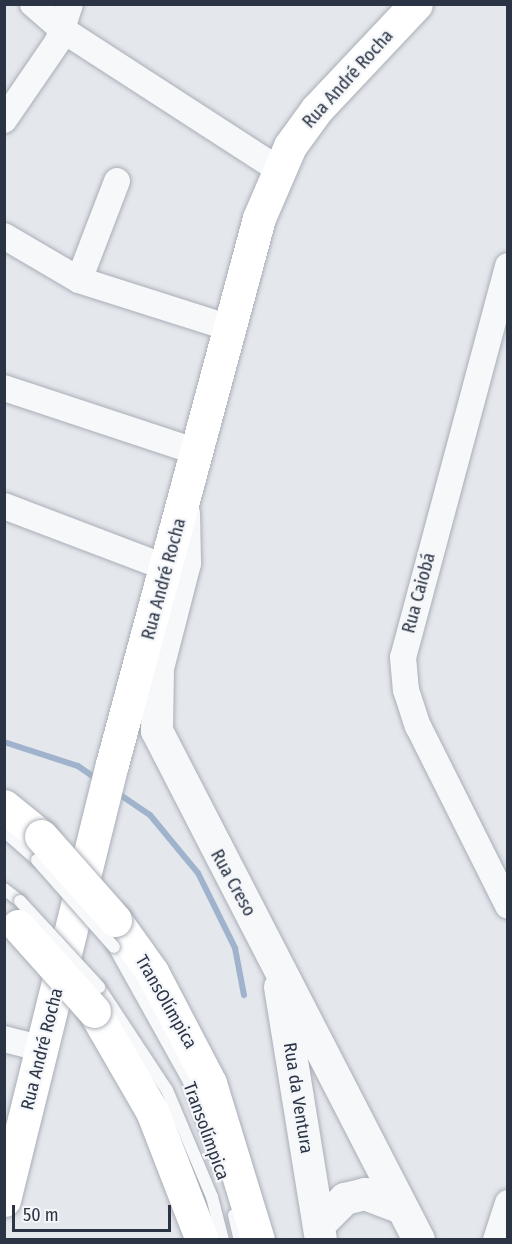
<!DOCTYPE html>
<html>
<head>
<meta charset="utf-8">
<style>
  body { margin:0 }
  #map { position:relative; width:512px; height:1244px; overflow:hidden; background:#e4e7ec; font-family:"Fira Sans Condensed",sans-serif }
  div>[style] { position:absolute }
  .stream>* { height:6px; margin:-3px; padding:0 3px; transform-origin:3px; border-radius:3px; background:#9fb4cc }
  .roads { filter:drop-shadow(0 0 2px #a9aeb7) drop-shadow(0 0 2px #a9aeb7) }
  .service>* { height:12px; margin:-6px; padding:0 6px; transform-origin:6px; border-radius:6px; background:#f7f8fa }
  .minor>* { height:26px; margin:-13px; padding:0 13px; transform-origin:13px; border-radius:13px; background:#f7f8fa }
  .tertiary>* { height:32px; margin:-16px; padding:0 16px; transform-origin:16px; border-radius:16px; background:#f7f8fa }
  .secondary>* { height:33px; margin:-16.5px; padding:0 16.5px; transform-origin:16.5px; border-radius:16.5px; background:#fff }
  .motorway>* { height:33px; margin:-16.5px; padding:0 16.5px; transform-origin:16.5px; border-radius:16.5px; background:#fff }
  .bridges { filter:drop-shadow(0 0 2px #a9aeb7) drop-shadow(0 0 2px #a9aeb7) }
  .service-bridge>* { height:12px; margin:-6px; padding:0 6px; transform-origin:6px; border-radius:6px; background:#f7f8fa }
  .motorway-bridge>* { height:33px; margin:-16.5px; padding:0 16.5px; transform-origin:16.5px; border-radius:16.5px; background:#fff }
  span { translate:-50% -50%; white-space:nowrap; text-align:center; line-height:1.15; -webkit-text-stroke:4.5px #f4f6f9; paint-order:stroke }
  .street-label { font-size:18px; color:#2b3445 }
  .frame { position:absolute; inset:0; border:6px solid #2b3445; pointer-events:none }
  .scale { position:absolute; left:12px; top:1205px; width:159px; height:27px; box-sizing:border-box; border:3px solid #2b3445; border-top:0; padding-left:8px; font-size:18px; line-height:21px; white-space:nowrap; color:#2b3445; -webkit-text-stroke:4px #f4f6f9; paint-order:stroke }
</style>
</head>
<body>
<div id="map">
  <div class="stream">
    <div style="left:4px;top:742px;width:78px;rotate:18deg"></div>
    <div style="left:78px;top:766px;width:24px;rotate:35deg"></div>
    <div style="left:116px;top:792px;width:41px;rotate:34.1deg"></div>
    <div style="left:150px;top:815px;width:75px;rotate:50.4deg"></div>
    <div style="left:198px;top:873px;width:84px;rotate:63.7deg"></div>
    <div style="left:235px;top:948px;width:48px;rotate:79.2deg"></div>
  </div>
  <div class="roads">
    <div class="service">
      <div style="left:4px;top:831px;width:44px;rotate:41.3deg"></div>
      <div style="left:4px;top:889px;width:20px;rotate:37deg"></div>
      <div style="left:114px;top:947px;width:154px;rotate:60.9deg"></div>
      <div style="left:189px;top:1082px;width:92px;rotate:70.4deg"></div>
      <div style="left:99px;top:987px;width:123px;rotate:56.6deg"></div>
      <div style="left:167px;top:1090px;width:116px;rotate:67.2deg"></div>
      <div style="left:212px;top:1197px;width:44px;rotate:75.7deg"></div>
      <div style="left:234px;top:1215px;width:26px;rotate:77deg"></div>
    </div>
    <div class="minor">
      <div style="left:33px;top:4px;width:40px;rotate:41deg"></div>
      <div style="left:63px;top:30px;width:256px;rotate:32.9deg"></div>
      <div style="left:4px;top:120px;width:96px;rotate:-55.6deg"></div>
      <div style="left:58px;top:41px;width:39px;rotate:-72deg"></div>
      <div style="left:4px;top:236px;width:87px;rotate:30.4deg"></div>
      <div style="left:79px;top:280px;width:158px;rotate:17.6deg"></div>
      <div style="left:508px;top:266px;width:405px;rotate:105deg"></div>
      <div style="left:403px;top:657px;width:33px;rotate:85deg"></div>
      <div style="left:406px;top:690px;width:38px;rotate:72deg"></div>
      <div style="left:418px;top:726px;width:201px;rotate:63.4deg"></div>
      <div style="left:79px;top:280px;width:106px;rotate:-69deg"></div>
      <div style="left:4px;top:388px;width:204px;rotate:18.3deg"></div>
      <div style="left:4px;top:506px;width:174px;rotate:20.8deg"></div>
      <div style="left:4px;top:1039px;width:40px;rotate:14.4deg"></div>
      <div style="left:496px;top:1240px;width:39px;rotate:-72deg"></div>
    </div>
    <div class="tertiary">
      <div style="left:184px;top:514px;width:49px;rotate:88.8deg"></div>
      <div style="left:185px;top:563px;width:108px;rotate:104.4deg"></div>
      <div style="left:158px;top:668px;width:63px;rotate:90.9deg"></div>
      <div style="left:157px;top:731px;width:572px;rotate:62.76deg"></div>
      <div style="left:280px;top:987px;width:256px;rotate:80.8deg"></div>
      <div style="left:319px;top:1225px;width:37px;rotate:-45deg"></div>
      <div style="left:345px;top:1199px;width:21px;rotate:-14deg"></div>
      <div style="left:365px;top:1194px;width:39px;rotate:21deg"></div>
    </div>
    <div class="secondary">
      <div style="left:4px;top:1200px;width:449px;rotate:-76.1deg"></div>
      <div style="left:112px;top:764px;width:565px;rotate:-74.93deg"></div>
      <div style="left:259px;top:218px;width:78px;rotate:-66.7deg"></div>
      <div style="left:290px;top:146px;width:46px;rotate:-53.9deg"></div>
      <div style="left:317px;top:109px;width:144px;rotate:-46.7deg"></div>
    </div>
    <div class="motorway">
      <div style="left:4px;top:806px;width:48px;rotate:39deg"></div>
      <div style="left:115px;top:920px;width:64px;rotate:54.6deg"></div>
      <div style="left:152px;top:972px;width:125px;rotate:62.4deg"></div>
      <div style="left:210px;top:1083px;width:164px;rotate:73deg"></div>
      <div style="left:94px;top:1011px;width:116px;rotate:59.9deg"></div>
      <div style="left:152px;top:1111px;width:138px;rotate:68.8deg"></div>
    </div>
  </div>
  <div class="bridges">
    <div class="service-bridge">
      <div style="left:37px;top:860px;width:116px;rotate:48.5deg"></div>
      <div style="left:20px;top:901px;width:117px;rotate:47.4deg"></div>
    </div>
    <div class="motorway-bridge">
      <div style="left:41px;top:836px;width:112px;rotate:48.6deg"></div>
      <div style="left:18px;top:926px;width:114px;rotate:48.2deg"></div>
    </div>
  </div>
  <div class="street-label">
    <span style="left:348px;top:79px;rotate:-48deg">Rua André Rocha</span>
    <span style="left:164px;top:579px;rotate:-75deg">Rua André Rocha</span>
    <span style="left:419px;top:593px;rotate:-75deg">Rua Caiobá</span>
    <span style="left:233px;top:883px;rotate:61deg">Rua Creso</span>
    <span style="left:166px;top:1002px;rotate:60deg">TransOlímpica</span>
    <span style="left:42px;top:1049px;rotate:-76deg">Rua André Rocha</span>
    <span style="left:298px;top:1098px;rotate:81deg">Rua da Ventura</span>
    <span style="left:206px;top:1131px;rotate:70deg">Transolímpica</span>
  </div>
  <div class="frame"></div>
  <div class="scale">50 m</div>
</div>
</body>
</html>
